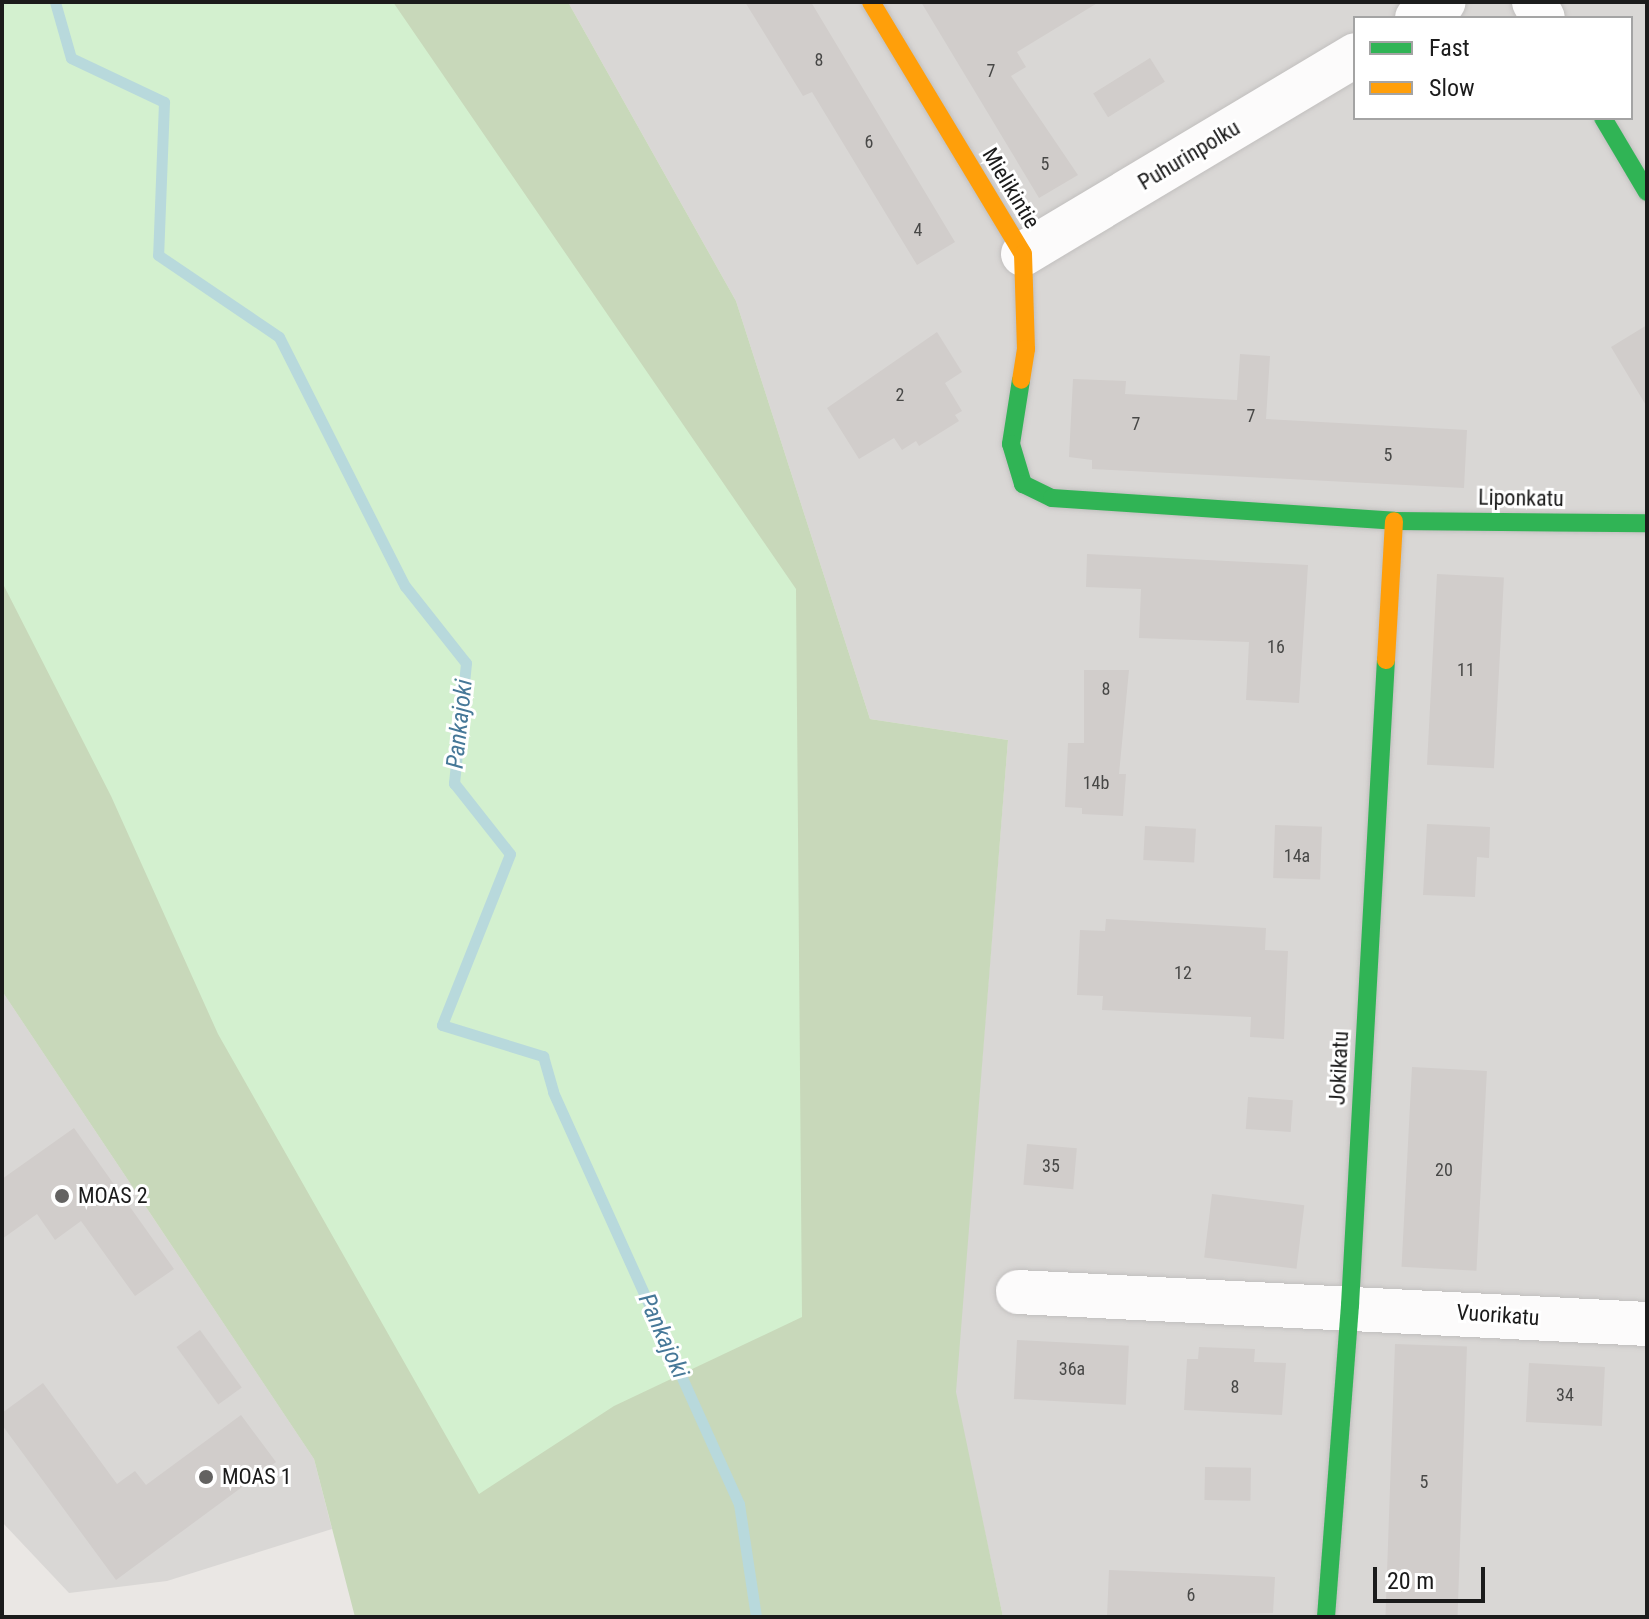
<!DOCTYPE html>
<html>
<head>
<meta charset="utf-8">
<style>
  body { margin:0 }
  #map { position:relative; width:1649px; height:1619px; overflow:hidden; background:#eae7e4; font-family:"Roboto Condensed",sans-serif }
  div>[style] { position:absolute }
  .residential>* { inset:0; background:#d9d7d5 }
  .forest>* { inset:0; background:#c8d8ba }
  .park>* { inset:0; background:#d3f0cf }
  .stream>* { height:11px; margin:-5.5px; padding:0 5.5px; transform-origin:5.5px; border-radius:5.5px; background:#b8d9dc }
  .building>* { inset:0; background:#d1cdcb; transform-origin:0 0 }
  .roads { filter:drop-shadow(0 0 2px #c1bfbe) drop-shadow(0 0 2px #c1bfbe) }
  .street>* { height:44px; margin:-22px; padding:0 22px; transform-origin:22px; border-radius:22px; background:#fcfbfb }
  .fast>* { height:18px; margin:-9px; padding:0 9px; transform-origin:9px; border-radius:9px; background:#30b455 }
  .slow>* { height:18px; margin:-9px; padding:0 9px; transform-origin:9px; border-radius:9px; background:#ff9f0a }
  .dots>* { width:22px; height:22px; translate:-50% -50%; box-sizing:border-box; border:4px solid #fff; border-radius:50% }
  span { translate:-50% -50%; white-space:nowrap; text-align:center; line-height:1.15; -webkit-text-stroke:6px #fff; paint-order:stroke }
  .number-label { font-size:18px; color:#484847 }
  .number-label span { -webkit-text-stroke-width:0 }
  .street-label { font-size:22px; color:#1b1b1b }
  .poi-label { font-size:22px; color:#1b1b1b }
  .left { translate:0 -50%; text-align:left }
  .water-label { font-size:24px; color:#467898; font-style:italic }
  .frame { position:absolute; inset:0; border:4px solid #1b1b1b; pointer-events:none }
  .legend { position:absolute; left:1353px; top:16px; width:280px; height:104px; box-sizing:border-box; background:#fff; border:2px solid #a4a4a4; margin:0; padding:10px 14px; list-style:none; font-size:24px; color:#1b1b1b }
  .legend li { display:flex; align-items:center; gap:16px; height:40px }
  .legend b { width:40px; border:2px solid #a4a4a4 }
  .scale { position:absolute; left:1373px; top:1567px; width:112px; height:36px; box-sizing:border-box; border:4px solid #1b1b1b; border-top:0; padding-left:10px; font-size:24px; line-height:28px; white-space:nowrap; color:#1b1b1b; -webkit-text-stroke:6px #fff; paint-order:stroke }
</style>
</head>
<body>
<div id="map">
  <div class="residential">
    <div style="clip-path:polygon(evenodd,568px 2px,1647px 2px,1647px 1617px,1003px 1617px,955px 1392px,1008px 740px,870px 719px,736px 301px,568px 2px,1355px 18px,1631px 18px,1631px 118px,1355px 118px,1355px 18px)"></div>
    <div style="clip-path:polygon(2px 991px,314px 1459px,332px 1529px,167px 1581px,69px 1593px,2px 1522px)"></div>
  </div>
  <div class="forest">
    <div style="clip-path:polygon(2px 2px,568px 2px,736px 301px,870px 719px,1008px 740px,956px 1392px,1003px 1617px,355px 1617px,314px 1459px,2px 991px)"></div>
  </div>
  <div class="park">
    <div style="clip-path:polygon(2px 2px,393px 2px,796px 589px,802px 1317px,614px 1406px,479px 1494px,218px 1034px,111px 796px,2px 582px)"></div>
  </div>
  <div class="stream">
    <div style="left:55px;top:2px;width:58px;rotate:74.1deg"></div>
    <div style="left:71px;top:58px;width:103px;rotate:25.3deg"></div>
    <div style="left:164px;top:102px;width:153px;rotate:92.2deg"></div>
    <div style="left:158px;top:255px;width:146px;rotate:34.1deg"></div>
    <div style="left:279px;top:337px;width:279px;rotate:63.2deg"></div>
    <div style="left:405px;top:586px;width:98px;rotate:51.6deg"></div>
    <div style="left:466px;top:663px;width:121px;rotate:95.7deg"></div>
    <div style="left:454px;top:783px;width:90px;rotate:51.7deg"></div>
    <div style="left:510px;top:854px;width:184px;rotate:111.7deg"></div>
    <div style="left:442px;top:1025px;width:106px;rotate:17.1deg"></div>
    <div style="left:543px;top:1056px;width:37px;rotate:74deg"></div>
    <div style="left:553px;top:1092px;width:452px;rotate:65.7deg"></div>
    <div style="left:739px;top:1504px;width:114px;rotate:81.4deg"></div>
  </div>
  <div class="building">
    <div style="clip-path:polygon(745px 2px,811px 2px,955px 242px,917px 265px,812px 92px,803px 96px)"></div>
    <div style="clip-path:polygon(921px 2px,1099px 2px,1017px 52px,1026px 67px,1011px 76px,1078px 175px,1039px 198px)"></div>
    <div style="left:1150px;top:58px;width:28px;height:67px;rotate:58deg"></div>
    <div style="clip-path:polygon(1647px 325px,1647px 407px,1611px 347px)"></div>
    <div style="clip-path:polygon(937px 332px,962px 372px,945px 383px,962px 411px,955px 415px,959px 421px,919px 446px,916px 441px,902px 450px,894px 438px,859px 459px,827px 408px)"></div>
    <div style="clip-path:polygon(1240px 354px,1270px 356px,1266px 419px,1467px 430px,1464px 488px,1092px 469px,1092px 460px,1069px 457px,1073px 379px,1126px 381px,1125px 394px,1237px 400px)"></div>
    <div style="clip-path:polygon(1087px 554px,1308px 565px,1299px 703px,1246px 700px,1249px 642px,1139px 638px,1141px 589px,1086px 587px)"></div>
    <div style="left:1437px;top:574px;width:67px;height:191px;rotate:3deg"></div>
    <div style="clip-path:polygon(1084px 670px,1129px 670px,1119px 774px,1126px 774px,1123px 816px,1082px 814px,1082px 808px,1065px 807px,1068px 743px,1084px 743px)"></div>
    <div style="clip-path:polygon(1427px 824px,1490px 827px,1489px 858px,1477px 857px,1475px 897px,1423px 895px)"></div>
    <div style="left:1275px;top:825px;width:47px;height:53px;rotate:2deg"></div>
    <div style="left:1145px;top:826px;width:51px;height:34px;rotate:3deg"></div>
    <div style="clip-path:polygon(1106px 919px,1266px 928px,1265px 950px,1288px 951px,1284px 1039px,1250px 1037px,1251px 1017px,1102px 1010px,1103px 996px,1077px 995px,1080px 930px,1105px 931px)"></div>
    <div style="left:1412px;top:1067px;width:75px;height:200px;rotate:3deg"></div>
    <div style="left:1248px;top:1097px;width:45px;height:32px;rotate:4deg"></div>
    <div style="clip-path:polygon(74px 1128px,174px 1269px,135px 1296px,81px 1221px,55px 1240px,37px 1214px,2px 1239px,2px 1179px)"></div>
    <div style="left:1027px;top:1144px;width:50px;height:41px;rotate:5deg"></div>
    <div style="left:1212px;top:1194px;width:93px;height:64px;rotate:7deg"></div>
    <div style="left:200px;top:1330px;width:71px;height:29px;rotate:54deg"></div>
    <div style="left:1017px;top:1340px;width:112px;height:59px;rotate:3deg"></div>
    <div style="left:1395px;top:1344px;width:72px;height:273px;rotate:2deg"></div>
    <div style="clip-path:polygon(1199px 1347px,1255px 1349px,1254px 1362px,1286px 1363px,1282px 1415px,1184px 1410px,1187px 1359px,1198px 1359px)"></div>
    <div style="left:1529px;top:1363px;width:76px;height:59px;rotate:3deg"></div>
    <div style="clip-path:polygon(43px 1383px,117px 1484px,135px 1471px,146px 1485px,241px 1415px,276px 1462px,116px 1580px,2px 1425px,2px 1413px)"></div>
    <div style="left:1205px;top:1467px;width:46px;height:33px;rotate:1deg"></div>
    <div style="clip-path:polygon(1109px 1570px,1275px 1577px,1273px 1613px,1107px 1617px)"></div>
  </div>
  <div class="roads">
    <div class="street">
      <div style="left:1534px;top:2px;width:18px;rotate:61deg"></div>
      <div style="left:1417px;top:18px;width:31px;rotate:-31deg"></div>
      <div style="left:1023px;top:254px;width:387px;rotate:-30.9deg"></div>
      <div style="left:1018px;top:1292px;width:630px;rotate:2.91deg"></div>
    </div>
    <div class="fast">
      <div style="left:1603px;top:118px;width:86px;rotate:59.3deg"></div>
      <div style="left:1021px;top:380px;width:65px;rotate:98.9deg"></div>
      <div style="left:1011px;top:444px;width:42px;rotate:73.3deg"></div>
      <div style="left:1023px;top:484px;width:32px;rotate:26deg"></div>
      <div style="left:1052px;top:498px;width:343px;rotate:3.8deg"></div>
      <div style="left:1394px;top:521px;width:253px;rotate:0.5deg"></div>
      <div style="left:1326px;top:1617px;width:313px;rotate:-85.6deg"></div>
      <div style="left:1350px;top:1305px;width:646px;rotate:-86.81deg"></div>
    </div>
    <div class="slow">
      <div style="left:871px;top:2px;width:294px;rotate:58.9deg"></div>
      <div style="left:1023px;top:254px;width:95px;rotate:88.2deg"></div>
      <div style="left:1026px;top:349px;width:31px;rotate:99deg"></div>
      <div style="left:1386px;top:660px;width:139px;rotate:-86.7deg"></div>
    </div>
  </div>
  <div class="dots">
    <div style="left:62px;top:1196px;background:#636261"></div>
    <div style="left:206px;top:1477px;background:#636261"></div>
  </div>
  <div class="number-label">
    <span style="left:819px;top:60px">8</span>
    <span style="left:991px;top:71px">7</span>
    <span style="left:869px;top:142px">6</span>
    <span style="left:1045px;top:164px">5</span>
    <span style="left:918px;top:230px">4</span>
    <span style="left:900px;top:395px">2</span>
    <span style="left:1251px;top:416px">7</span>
    <span style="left:1136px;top:424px">7</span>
    <span style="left:1388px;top:455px">5</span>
    <span style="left:1276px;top:647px">16</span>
    <span style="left:1466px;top:670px">11</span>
    <span style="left:1106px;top:689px">8</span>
    <span style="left:1096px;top:783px">14b</span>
    <span style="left:1297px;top:856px">14a</span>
    <span style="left:1183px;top:973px">12</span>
    <span style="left:1051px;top:1166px">35</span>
    <span style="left:1444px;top:1170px">20</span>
    <span style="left:1072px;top:1369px">36a</span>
    <span style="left:1235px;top:1387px">8</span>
    <span style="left:1565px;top:1395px">34</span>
    <span style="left:1424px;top:1482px">5</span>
    <span style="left:1191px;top:1595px">6</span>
  </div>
  <div class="street-label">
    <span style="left:1189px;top:155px;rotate:-31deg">Puhurinpolku</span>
    <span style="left:1011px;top:188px;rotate:59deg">Mielikintie</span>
    <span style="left:1521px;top:498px;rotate:1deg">Liponkatu</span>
    <span style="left:1339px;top:1068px;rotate:-87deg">Jokikatu</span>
    <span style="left:1498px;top:1315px;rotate:4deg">Vuorikatu</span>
  </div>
  <div class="poi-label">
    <span class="left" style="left:78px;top:1196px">MOAS 2</span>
    <span class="left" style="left:222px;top:1477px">MOAS 1</span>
  </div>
  <div class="water-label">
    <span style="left:460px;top:724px;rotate:-84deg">Pankajoki</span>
    <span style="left:663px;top:1336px;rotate:66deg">Pankajoki</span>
  </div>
  <div class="frame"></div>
  <ul class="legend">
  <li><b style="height:10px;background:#30b455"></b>Fast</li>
  <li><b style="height:10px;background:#ff9f0a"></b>Slow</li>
  </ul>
  <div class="scale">20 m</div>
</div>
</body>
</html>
